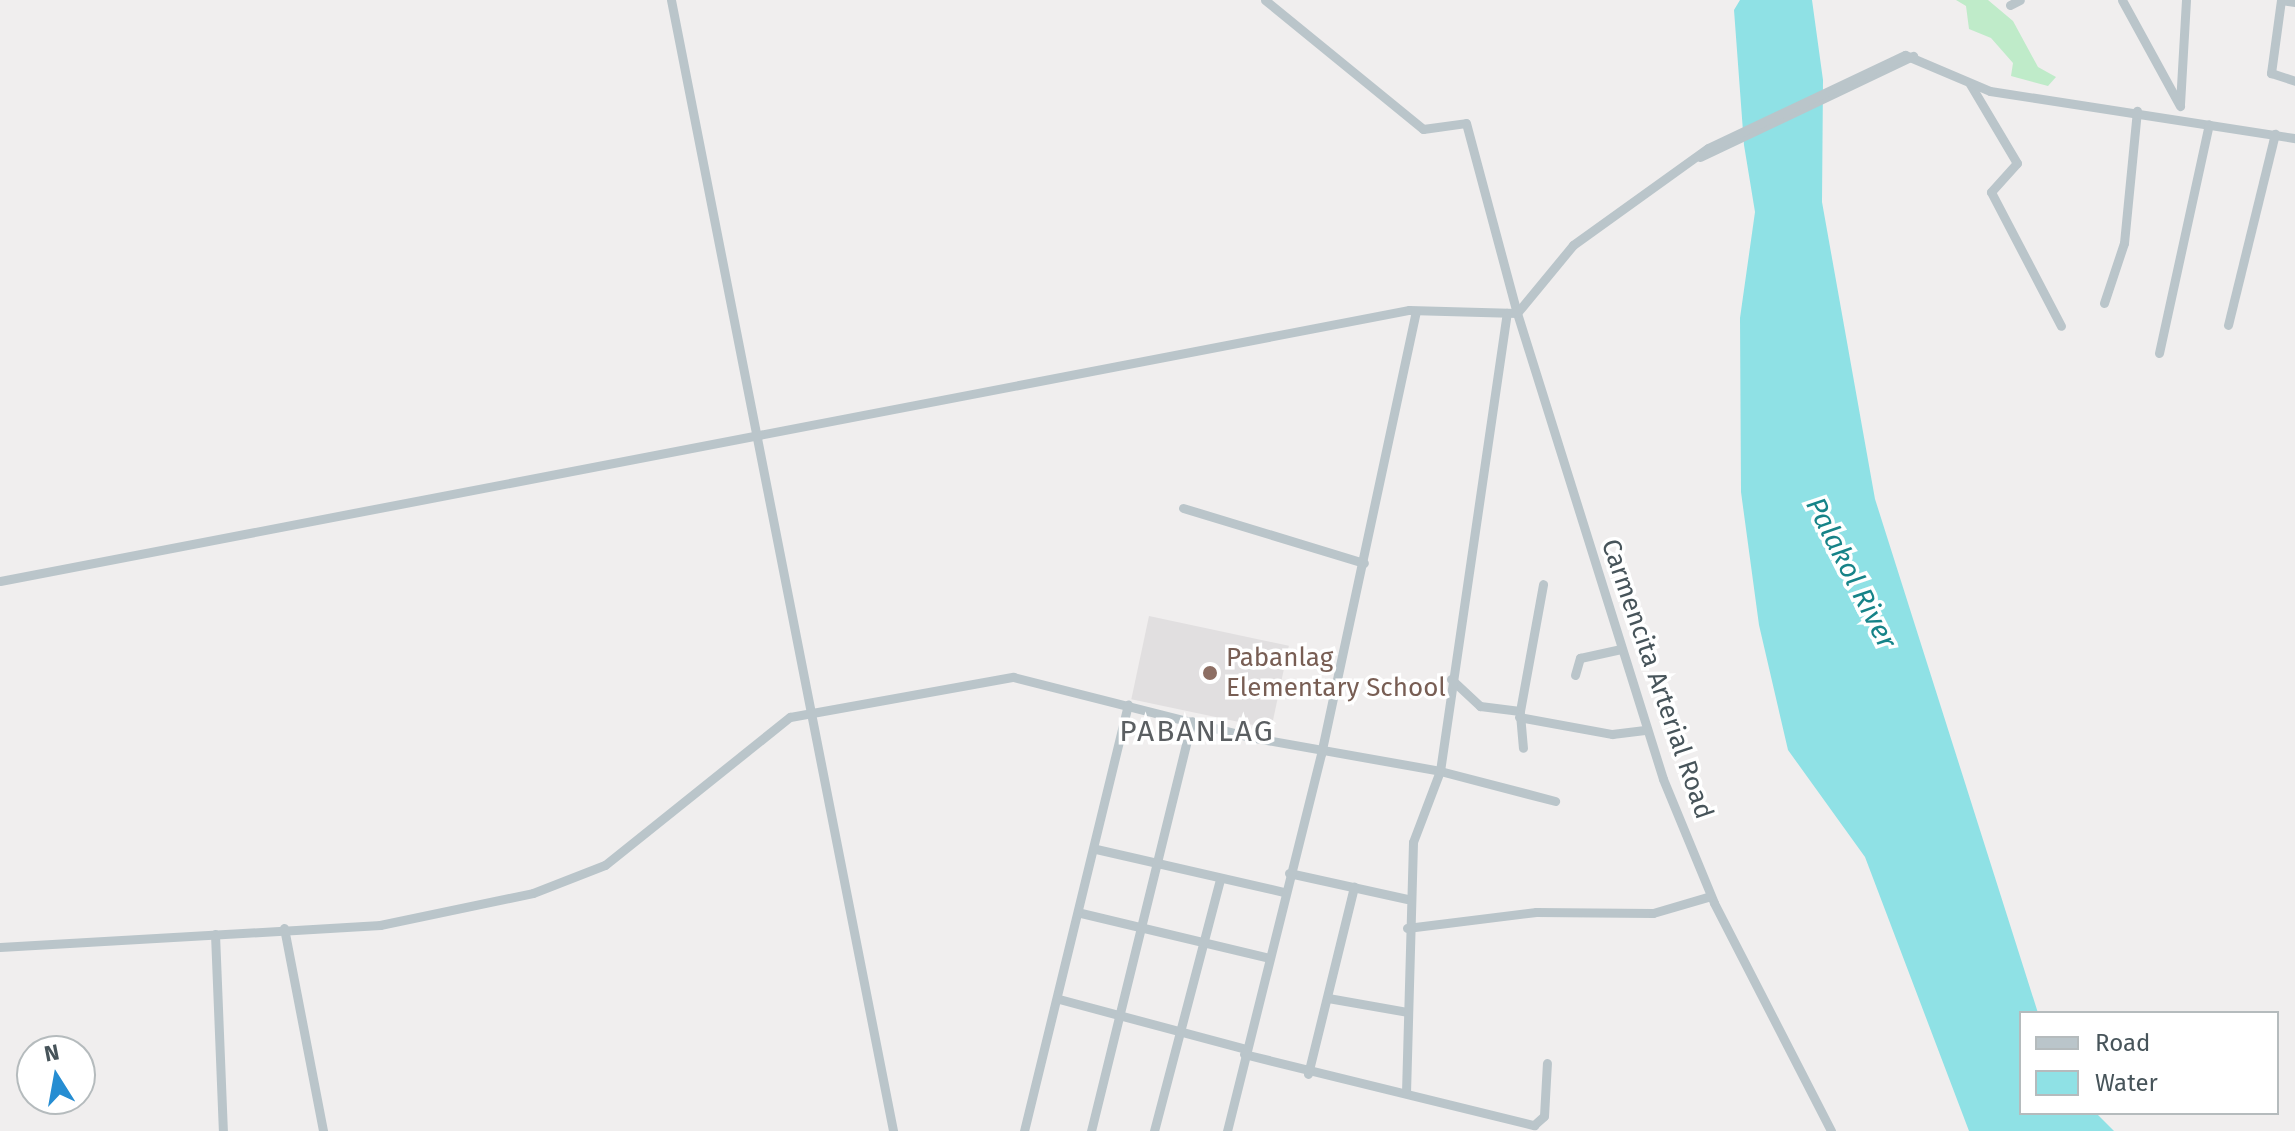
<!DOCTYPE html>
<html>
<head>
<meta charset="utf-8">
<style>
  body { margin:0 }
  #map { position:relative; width:2295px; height:1131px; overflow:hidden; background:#f0eeee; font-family:"Fira Sans",sans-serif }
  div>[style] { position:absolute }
  .education>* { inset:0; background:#e1dfe0; transform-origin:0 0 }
  .green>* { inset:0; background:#bfebc9 }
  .water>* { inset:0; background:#8fe1e5 }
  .street>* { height:9px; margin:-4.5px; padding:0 4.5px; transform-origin:4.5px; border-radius:4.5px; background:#bac5ca }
  .dots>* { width:22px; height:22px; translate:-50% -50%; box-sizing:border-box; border:4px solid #fff; border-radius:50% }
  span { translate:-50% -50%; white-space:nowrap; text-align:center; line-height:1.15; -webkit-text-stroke:7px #fff; paint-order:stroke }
  .education-label { font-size:26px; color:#785e54 }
  .left { translate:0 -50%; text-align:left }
  .street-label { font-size:26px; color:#47545a }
  .water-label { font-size:28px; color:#168388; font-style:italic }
  .quarter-label { font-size:30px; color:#5b5f62; letter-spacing:2px }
  .legend { position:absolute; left:2019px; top:1011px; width:260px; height:104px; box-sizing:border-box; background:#fff; border:2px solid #b5bbbd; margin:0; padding:10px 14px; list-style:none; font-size:24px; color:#47545a }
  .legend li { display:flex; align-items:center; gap:16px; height:40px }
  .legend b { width:40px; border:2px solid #b5bbbd }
  .north { position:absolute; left:16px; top:1035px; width:80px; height:80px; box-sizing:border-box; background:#fff; border:2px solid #b5bbbd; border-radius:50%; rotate:349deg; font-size:22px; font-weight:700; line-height:32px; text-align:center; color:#47545a }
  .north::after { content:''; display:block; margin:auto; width:28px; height:36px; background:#268dd2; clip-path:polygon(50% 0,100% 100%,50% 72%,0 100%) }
</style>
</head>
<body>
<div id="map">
  <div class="education">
    <div style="left:1149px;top:616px;width:143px;height:85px;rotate:12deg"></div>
  </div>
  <div class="green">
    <div style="clip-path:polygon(1956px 0,1988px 0,2013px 21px,2038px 67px,2056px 77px,2048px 86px,2011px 76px,2013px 63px,1991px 38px,1969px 29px,1966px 6px)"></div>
  </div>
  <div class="water">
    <div style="clip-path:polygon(1740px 0,1812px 0,1823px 80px,1822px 202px,1875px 499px,2038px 1013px,2021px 1013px,2021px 1113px,2096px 1113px,2114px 1131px,1969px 1131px,1865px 857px,1788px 750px,1759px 625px,1741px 492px,1740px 318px,1755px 212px,1744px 145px,1734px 10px)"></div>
  </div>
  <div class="street">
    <div style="left:671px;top:0;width:1153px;rotate:78.89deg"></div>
    <div style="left:1265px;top:0;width:204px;rotate:39.2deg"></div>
    <div style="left:1423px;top:129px;width:43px;rotate:-7.9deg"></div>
    <div style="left:1466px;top:123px;width:197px;rotate:75deg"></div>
    <div style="left:1517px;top:313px;width:488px;rotate:72.6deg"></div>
    <div style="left:1663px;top:779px;width:134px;rotate:67.6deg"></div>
    <div style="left:1714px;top:903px;width:256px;rotate:62.8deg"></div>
    <div style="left:2122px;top:0;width:121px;rotate:61.3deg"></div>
    <div style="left:2281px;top:0;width:74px;rotate:97.8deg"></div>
    <div style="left:2271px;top:73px;width:25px;rotate:18deg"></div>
    <div style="left:2281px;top:0;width:14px;rotate:8deg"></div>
    <div style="left:2010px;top:5px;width:11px;rotate:-27deg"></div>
    <div style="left:1970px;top:84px;width:92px;rotate:59.3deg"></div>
    <div style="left:2017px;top:163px;width:39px;rotate:132deg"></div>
    <div style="left:1991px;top:192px;width:151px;rotate:62.4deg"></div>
    <div style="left:2180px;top:104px;width:104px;rotate:-86.7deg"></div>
    <div style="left:1700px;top:157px;width:236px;rotate:-25.4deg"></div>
    <div style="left:2104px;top:303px;width:63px;rotate:-71.6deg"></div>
    <div style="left:2124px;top:243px;width:133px;rotate:-84.4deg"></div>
    <div style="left:1517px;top:313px;width:88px;rotate:-50.5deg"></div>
    <div style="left:1573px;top:245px;width:166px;rotate:-35.7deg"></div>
    <div style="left:1708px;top:148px;width:218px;rotate:-25.3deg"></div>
    <div style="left:1905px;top:55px;width:92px;rotate:23deg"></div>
    <div style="left:1990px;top:91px;width:309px;rotate:8.8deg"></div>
    <div style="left:2228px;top:325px;width:197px;rotate:-76.2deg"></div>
    <div style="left:2159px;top:353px;width:234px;rotate:-77.7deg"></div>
    <div style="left:1183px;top:508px;width:189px;rotate:16.9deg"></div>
    <div style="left:0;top:581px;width:1435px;rotate:-10.89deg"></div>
    <div style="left:1409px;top:310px;width:108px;rotate:1.6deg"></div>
    <div style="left:1575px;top:675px;width:18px;rotate:-74deg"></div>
    <div style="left:1580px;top:658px;width:42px;rotate:-12.4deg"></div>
    <div style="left:1451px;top:679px;width:40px;rotate:43deg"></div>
    <div style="left:1480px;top:706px;width:40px;rotate:7.1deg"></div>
    <div style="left:1520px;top:711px;width:129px;rotate:-79.7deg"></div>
    <div style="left:1520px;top:714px;width:34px;rotate:85deg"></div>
    <div style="left:1519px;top:717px;width:95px;rotate:10.4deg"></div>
    <div style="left:1612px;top:734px;width:35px;rotate:-7deg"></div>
    <div style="left:1096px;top:849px;width:192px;rotate:12.9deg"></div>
    <div style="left:1289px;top:873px;width:121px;rotate:12.4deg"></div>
    <div style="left:1081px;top:913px;width:190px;rotate:13.4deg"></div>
    <div style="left:284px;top:928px;width:207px;rotate:79.1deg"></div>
    <div style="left:1407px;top:928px;width:130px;rotate:-7.1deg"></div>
    <div style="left:1536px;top:912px;width:117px;rotate:0.5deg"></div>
    <div style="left:1653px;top:913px;width:60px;rotate:-16.3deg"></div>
    <div style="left:215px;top:934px;width:197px;rotate:87.7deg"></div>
    <div style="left:0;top:947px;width:381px;rotate:-3.3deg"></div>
    <div style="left:380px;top:925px;width:156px;rotate:-11.8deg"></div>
    <div style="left:533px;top:893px;width:77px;rotate:-21.3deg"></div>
    <div style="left:605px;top:865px;width:237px;rotate:-38.7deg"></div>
    <div style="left:790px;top:717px;width:227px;rotate:-10.2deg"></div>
    <div style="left:1013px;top:677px;width:244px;rotate:14.2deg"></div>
    <div style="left:1250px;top:737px;width:193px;rotate:10.1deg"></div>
    <div style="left:1440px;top:771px;width:119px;rotate:14.6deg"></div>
    <div style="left:1328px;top:998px;width:80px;rotate:10deg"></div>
    <div style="left:1059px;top:999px;width:194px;rotate:15deg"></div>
    <div style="left:1244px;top:1054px;width:299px;rotate:13.8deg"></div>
    <div style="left:1534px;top:1125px;width:13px;rotate:-42deg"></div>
    <div style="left:1544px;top:1116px;width:53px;rotate:-86.8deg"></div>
    <div style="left:1308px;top:1074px;width:193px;rotate:-76.2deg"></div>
    <div style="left:1406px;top:1093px;width:251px;rotate:-88.4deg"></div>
    <div style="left:1413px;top:842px;width:76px;rotate:-69.2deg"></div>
    <div style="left:1440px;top:771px;width:463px;rotate:-81.7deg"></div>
    <div style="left:1024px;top:1131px;width:439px;rotate:-76.3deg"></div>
    <div style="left:1091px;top:1131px;width:422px;rotate:-76.2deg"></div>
    <div style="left:1154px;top:1131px;width:260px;rotate:-75.3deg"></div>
    <div style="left:1227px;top:1131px;width:389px;rotate:-76deg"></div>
    <div style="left:1321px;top:754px;width:453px;rotate:-77.9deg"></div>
  </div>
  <div class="dots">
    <div style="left:1210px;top:673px;background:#8d6e63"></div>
  </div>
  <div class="education-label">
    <span class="left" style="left:1226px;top:673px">Pabanlag<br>Elementary School</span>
  </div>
  <div class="street-label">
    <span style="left:1657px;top:679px;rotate:71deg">Carmencita Arterial Road</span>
  </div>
  <div class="water-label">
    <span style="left:1851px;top:573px;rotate:63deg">Palakol River</span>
  </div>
  <div class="quarter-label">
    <span style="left:1197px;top:731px">PABANLAG</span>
  </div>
  <ul class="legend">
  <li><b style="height:10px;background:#bac5ca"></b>Road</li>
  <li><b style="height:22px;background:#8fe1e5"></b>Water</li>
  </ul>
  <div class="north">N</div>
</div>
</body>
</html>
